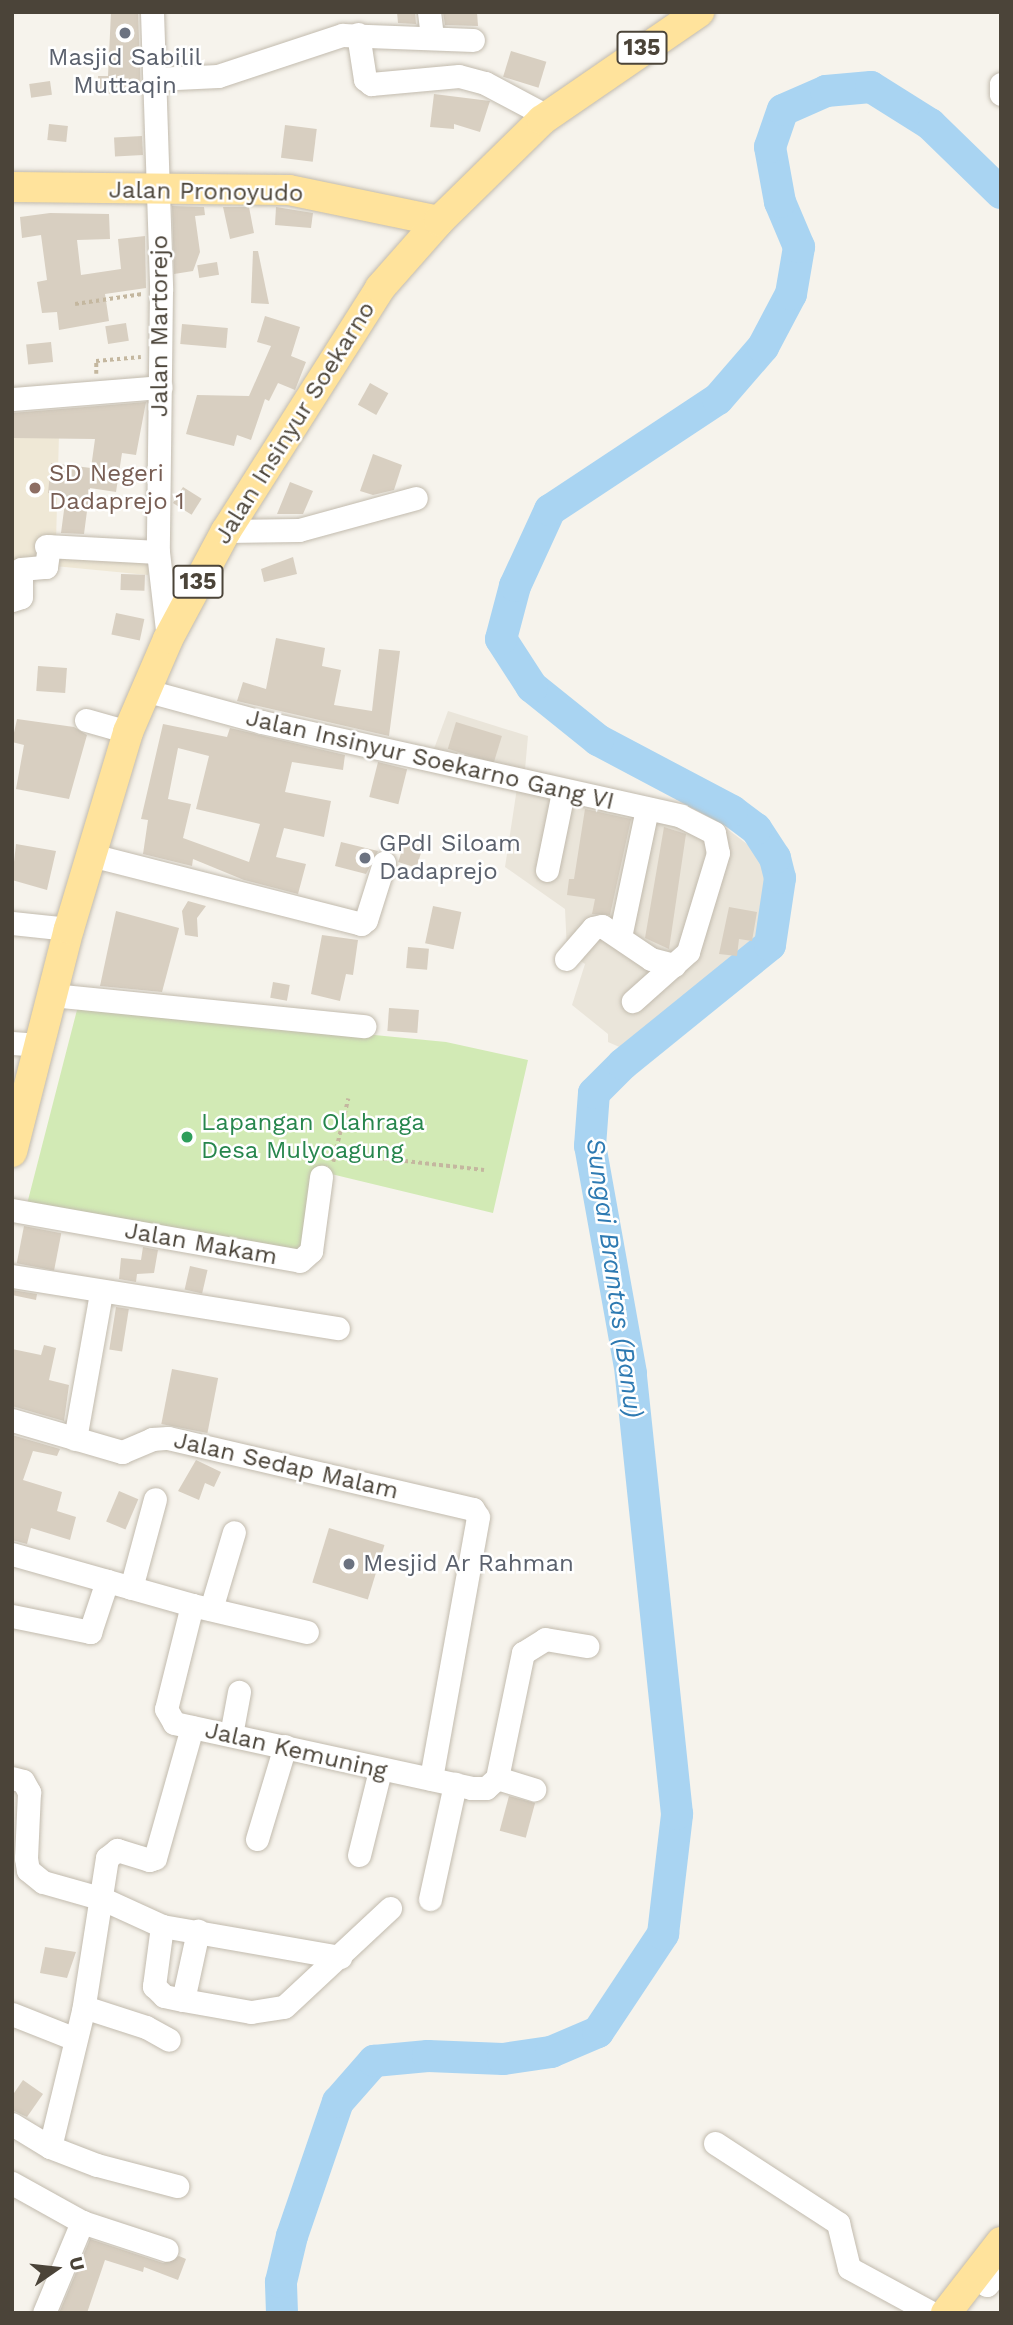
<!DOCTYPE html>
<html>
<head>
<meta charset="utf-8">
<style>
  body { margin:0 }
  #map { position:relative; width:1013px; height:2325px; overflow:hidden; background:#f6f3ec; font-family:"Work Sans",sans-serif }
  div>[style] { position:absolute }
  .residential>* { inset:0; background:#eae5da }
  .education>* { inset:0; background:#efe8d6 }
  .green>* { inset:0; background:#d2eab5 }
  .river>* { height:32px; margin:-16px; padding:0 16px; transform-origin:16px; border-radius:16px; background:#a9d4f2 }
  .building>* { inset:0; background:#d8cfc1; transform-origin:0 0 }
  .path>* { height:3.5px; margin-top:-1.75px; transform-origin:0; background:repeating-linear-gradient(90deg,#c4b79f 0 3.5px,transparent 0 7px) }
  .roads { filter:drop-shadow(0 0 2px #c2bbae) drop-shadow(0 0 2px #c2bbae) }
  .minor>* { height:23px; margin:-11.5px; padding:0 11.5px; transform-origin:11.5px; border-radius:11.5px; background:#fff }
  .major>* { height:30px; margin:-15px; padding:0 15px; transform-origin:15px; border-radius:15px; background:#ffe39c }
  .dots>* { width:19px; height:19px; translate:-50% -50%; box-sizing:border-box; border:4px solid #fff; border-radius:50% }
  span { translate:-50% -50%; white-space:nowrap; text-align:center; line-height:1.15; -webkit-text-stroke:5px #fff; paint-order:stroke }
  .shield-label span { padding:2px 5px; background:#fff; border:2px solid; border-radius:5px; -webkit-text-stroke-width:0 }
  .shield-label { font-size:23px; color:#4b4439; font-weight:700 }
  .worship-label { font-size:24px; color:#5b616d }
  .left { translate:0 -50%; text-align:left }
  .street-label { font-size:24px; color:#4b4439 }
  .education-label { font-size:24px; color:#785e54 }
  .leisure-label { font-size:24px; color:#27864d }
  .water-label { font-size:26px; color:#2e7ab2; font-style:italic }
  .frame { position:absolute; inset:0; border:14px solid #4b4439; pointer-events:none }
  .north { position:absolute; left:21px; top:2234px; width:70px; height:70px; -webkit-text-stroke:5px #fff; paint-order:stroke; rotate:76deg; font-size:19px; font-weight:700; line-height:28px; text-align:center; color:#4b4439 }
  .north::after { content:''; display:block; margin:auto; width:24px; height:32px; background:#4b4439; clip-path:polygon(50% 0,100% 100%,50% 72%,0 100%) }
</style>
</head>
<body>
<div id="map">
  <div class="residential">
    <div style="clip-path:polygon(448px 711px,528px 736px,525px 770px,718px 822px,764px 857px,770px 917px,759px 944px,700px 995px,677px 1000px,624px 1049px,608px 1042px,608px 1034px,572px 1005px,585px 964px,567px 951px,565px 909px,505px 867px,517px 788px,428px 765px)"></div>
  </div>
  <div class="education">
    <div style="clip-path:polygon(12px 420px,59px 435px,56px 541px,151px 547px,148px 575px,44px 565px,12px 596px)"></div>
  </div>
  <div class="green">
    <div style="clip-path:polygon(78px 1006px,446px 1042px,528px 1060px,493px 1213px,327px 1173px,328px 1166px,319px 1171px,305px 1252px,26px 1208px)"></div>
  </div>
  <div class="river">
    <div style="left:282px;top:2313px;width:31px;rotate:-92deg"></div>
    <div style="left:281px;top:2282px;width:47px;rotate:-76.6deg"></div>
    <div style="left:292px;top:2236px;width:142px;rotate:-71.1deg"></div>
    <div style="left:338px;top:2102px;width:55px;rotate:-48.7deg"></div>
    <div style="left:374px;top:2061px;width:54px;rotate:-5.3deg"></div>
    <div style="left:428px;top:2056px;width:75px;rotate:2.3deg"></div>
    <div style="left:503px;top:2059px;width:49px;rotate:-8.3deg"></div>
    <div style="left:551px;top:2052px;width:51px;rotate:-23.1deg"></div>
    <div style="left:598px;top:2032px;width:118px;rotate:-56.4deg"></div>
    <div style="left:663px;top:1934px;width:121px;rotate:-83.3deg"></div>
    <div style="left:677px;top:1814px;width:443px;rotate:-96deg"></div>
    <div style="left:631px;top:1373px;width:231px;rotate:-100.2deg"></div>
    <div style="left:590px;top:1146px;width:53px;rotate:-85.7deg"></div>
    <div style="left:594px;top:1093px;width:41px;rotate:-45deg"></div>
    <div style="left:623px;top:1064px;width:189px;rotate:-39deg"></div>
    <div style="left:770px;top:945px;width:68px;rotate:-81.5deg"></div>
    <div style="left:780px;top:878px;width:21px;rotate:-104deg"></div>
    <div style="left:775px;top:858px;width:35px;rotate:-123deg"></div>
    <div style="left:756px;top:829px;width:30px;rotate:-143deg"></div>
    <div style="left:732px;top:811px;width:152px;rotate:-152.1deg"></div>
    <div style="left:598px;top:740px;width:85px;rotate:-141.2deg"></div>
    <div style="left:532px;top:687px;width:57px;rotate:-122.9deg"></div>
    <div style="left:501px;top:639px;width:55px;rotate:-75.2deg"></div>
    <div style="left:515px;top:586px;width:84px;rotate:-65.3deg"></div>
    <div style="left:550px;top:510px;width:201px;rotate:-33.5deg"></div>
    <div style="left:718px;top:399px;width:69px;rotate:-49.1deg"></div>
    <div style="left:763px;top:347px;width:60px;rotate:-62.2deg"></div>
    <div style="left:791px;top:294px;width:48px;rotate:-80.3deg"></div>
    <div style="left:799px;top:247px;width:49px;rotate:-112.9deg"></div>
    <div style="left:780px;top:202px;width:56px;rotate:-100.3deg"></div>
    <div style="left:770px;top:147px;width:39px;rotate:-71deg"></div>
    <div style="left:783px;top:110px;width:47px;rotate:-23.8deg"></div>
    <div style="left:826px;top:91px;width:45px;rotate:-5.1deg"></div>
    <div style="left:871px;top:87px;width:70px;rotate:32.1deg"></div>
    <div style="left:930px;top:124px;width:99px;rotate:44.2deg"></div>
  </div>
  <div class="building">
    <div style="clip-path:polygon(111px 12px,138px 12px,141px 93px,99px 94px,98px 76px,108px 76px)"></div>
    <div style="clip-path:polygon(397px 12px,415px 12px,416px 24px,398px 23px)"></div>
    <div style="clip-path:polygon(443px 12px,477px 12px,478px 26px,445px 25px)"></div>
    <div style="left:511px;top:51px;width:37px;height:27px;rotate:17deg"></div>
    <div style="left:50px;top:81px;width:14px;height:21px;rotate:82deg"></div>
    <div style="clip-path:polygon(434px 94px,490px 101px,480px 132px,454px 124px,454px 129px,430px 127px)"></div>
    <div style="left:49px;top:124px;width:19px;height:16px;rotate:6deg"></div>
    <div style="left:285px;top:125px;width:32px;height:33px;rotate:7deg"></div>
    <div style="left:142px;top:136px;width:19px;height:28px;rotate:87deg"></div>
    <div style="clip-path:polygon(172px 206px,204px 207px,205px 215px,195px 216px,200px 252px,193px 271px,174px 274px)"></div>
    <div style="clip-path:polygon(223px 207px,249px 207px,254px 233px,230px 239px)"></div>
    <div style="clip-path:polygon(276px 207px,313px 213px,311px 228px,275px 225px)"></div>
    <div style="clip-path:polygon(50px 213px,109px 214px,110px 239px,77px 240px,81px 275px,121px 269px,118px 239px,145px 236px,146px 288px,105px 294px,109px 321px,59px 330px,57px 312px,42px 313px,37px 282px,47px 280px,41px 235px,22px 238px,20px 217px)"></div>
    <div style="clip-path:polygon(253px 251px,258px 251px,269px 304px,251px 303px)"></div>
    <div style="left:217px;top:262px;width:13px;height:20px;rotate:81deg"></div>
    <div style="clip-path:polygon(265px 316px,300px 327px,291px 356px,306px 362px,295px 390px,278px 383px,269px 401px,265px 399px,251px 440px,237px 435px,234px 446px,186px 434px,197px 395px,249px 396px,271px 346px,257px 342px)"></div>
    <div style="left:126px;top:323px;width:18px;height:21px;rotate:81deg"></div>
    <div style="left:182px;top:324px;width:46px;height:20px;rotate:5deg"></div>
    <div style="left:51px;top:342px;width:20px;height:25px;rotate:84deg"></div>
    <div style="left:370px;top:383px;width:21px;height:25px;rotate:29deg"></div>
    <div style="clip-path:polygon(146px 402px,136px 455px,122px 453px,116px 492px,90px 488px,84px 534px,61px 533px,66px 495px,48px 493px,51px 463px,91px 468px,95px 439px,12px 438px,12px 413px)"></div>
    <div style="clip-path:polygon(373px 454px,402px 465px,394px 490px,373px 495px,360px 491px)"></div>
    <div style="clip-path:polygon(290px 482px,313px 491px,303px 514px,277px 514px)"></div>
    <div style="left:183px;top:487px;width:22px;height:19px;rotate:32deg"></div>
    <div style="clip-path:polygon(293px 557px,297px 574px,264px 582px,261px 569px)"></div>
    <div style="left:121px;top:574px;width:24px;height:16px;rotate:2deg"></div>
    <div style="left:116px;top:613px;width:29px;height:22px;rotate:12deg"></div>
    <div style="clip-path:polygon(276px 638px,325px 648px,322px 666px,341px 670px,334px 705px,372px 711px,379px 649px,400px 651px,389px 736px,237px 701px,243px 682px,266px 689px)"></div>
    <div style="left:38px;top:666px;width:29px;height:25px;rotate:4deg"></div>
    <div style="clip-path:polygon(17px 719px,74px 727px,87px 735px,69px 799px,16px 789px,24px 745px,12px 742px)"></div>
    <div style="left:456px;top:722px;width:48px;height:28px;rotate:17deg"></div>
    <div style="clip-path:polygon(evenodd,163px 724px,227px 737px,230px 728px,345px 755px,343px 770px,292px 762px,285px 792px,331px 801px,324px 837px,284px 828px,276px 857px,306px 864px,298px 894px,244px 880px,193px 859px,192px 866px,143px 854px,148px 820px,141px 819px,163px 724px,178px 748px,209px 756px,196px 809px,260px 824px,249px 862px,183px 838px,191px 804px,168px 799px,178px 748px)"></div>
    <div style="left:378px;top:762px;width:30px;height:36px;rotate:14deg"></div>
    <div style="clip-path:polygon(585px 809px,631px 819px,610px 915px,592px 914px,595px 899px,567px 895px,569px 879px,574px 879px)"></div>
    <div style="clip-path:polygon(664px 827px,686px 834px,669px 949px,645px 938px)"></div>
    <div style="left:405px;top:841px;width:19px;height:22px;rotate:18deg"></div>
    <div style="clip-path:polygon(341px 842px,378px 851px,366px 874px,335px 866px)"></div>
    <div style="clip-path:polygon(16px 844px,56px 851px,47px 890px,12px 880px)"></div>
    <div style="clip-path:polygon(188px 901px,206px 906px,197px 918px,198px 937px,185px 935px,182px 911px)"></div>
    <div style="left:433px;top:906px;width:29px;height:38px;rotate:12deg"></div>
    <div style="clip-path:polygon(729px 907px,757px 912px,752px 941px,739px 939px,737px 956px,719px 954px)"></div>
    <div style="clip-path:polygon(116px 911px,179px 928px,162px 992px,100px 986px)"></div>
    <div style="clip-path:polygon(322px 935px,358px 940px,353px 975px,346px 974px,340px 1001px,311px 994px)"></div>
    <div style="left:408px;top:947px;width:21px;height:21px;rotate:5deg"></div>
    <div style="left:273px;top:982px;width:17px;height:16px;rotate:10deg"></div>
    <div style="left:389px;top:1008px;width:30px;height:23px;rotate:4deg"></div>
    <div style="left:24px;top:1226px;width:38px;height:38px;rotate:11deg"></div>
    <div style="clip-path:polygon(143px 1247px,158px 1250px,154px 1273px,137px 1274px,136px 1282px,119px 1279px,121px 1258px,141px 1260px)"></div>
    <div style="left:190px;top:1266px;width:18px;height:24px;rotate:13deg"></div>
    <div style="clip-path:polygon(12px 1290px,37px 1294px,36px 1300px,12px 1295px)"></div>
    <div style="left:116px;top:1307px;width:13px;height:43px;rotate:9deg"></div>
    <div style="clip-path:polygon(44px 1345px,56px 1348px,49px 1380px,69px 1385px,64px 1421px,12px 1406px,12px 1349px,41px 1355px)"></div>
    <div style="left:172px;top:1369px;width:47px;height:56px;rotate:11deg"></div>
    <div style="clip-path:polygon(12px 1435px,60px 1449px,57px 1456px,33px 1451px,23px 1480px,62px 1492px,57px 1511px,76px 1517px,70px 1540px,31px 1528px,27px 1544px,12px 1540px)"></div>
    <div style="clip-path:polygon(196px 1460px,221px 1472px,214px 1487px,205px 1483px,199px 1500px,178px 1491px)"></div>
    <div style="left:119px;top:1491px;width:21px;height:33px;rotate:23deg"></div>
    <div style="left:329px;top:1528px;width:58px;height:57px;rotate:17deg"></div>
    <div style="left:509px;top:1796px;width:27px;height:36px;rotate:15deg"></div>
    <div style="clip-path:polygon(45px 1947px,76px 1952px,67px 1978px,40px 1973px)"></div>
    <div style="clip-path:polygon(23px 2080px,43px 2094px,27px 2117px,12px 2110px,12px 2096px)"></div>
    <div style="clip-path:polygon(90px 2239px,163px 2263px,179px 2256px,186px 2259px,178px 2280px,144px 2267px,143px 2272px,105px 2260px,87px 2313px,59px 2313px)"></div>
  </div>
  <div class="path">
    <div style="left:75px;top:304px;width:68px;rotate:-8.5deg"></div>
    <div style="left:96px;top:374px;width:13px;rotate:-90deg"></div>
    <div style="left:96px;top:361px;width:45px;rotate:-5.1deg"></div>
    <div style="left:335px;top:1153px;width:150px;rotate:6.5deg"></div>
    <div style="left:333px;top:1162px;width:65px;rotate:-76.6deg"></div>
  </div>
  <div class="roads">
    <div class="minor">
      <div style="left:152px;top:12px;width:278px;rotate:88.1deg"></div>
      <div style="left:161px;top:290px;width:262px;rotate:90.7deg"></div>
      <div style="left:158px;top:552px;width:88px;rotate:83.4deg"></div>
      <div style="left:429px;top:12px;width:25px;rotate:83deg"></div>
      <div style="left:358px;top:34px;width:46px;rotate:81.2deg"></div>
      <div style="left:365px;top:79px;width:8px;rotate:40deg"></div>
      <div style="left:371px;top:84px;width:88px;rotate:-5.2deg"></div>
      <div style="left:459px;top:76px;width:27px;rotate:15deg"></div>
      <div style="left:485px;top:83px;width:70px;rotate:28deg"></div>
      <div style="left:155px;top:79px;width:63px;rotate:-2.7deg"></div>
      <div style="left:218px;top:76px;width:131px;rotate:-18.3deg"></div>
      <div style="left:342px;top:35px;width:131px;rotate:2.2deg"></div>
      <div style="left:1001px;top:84px;width:10px;rotate:90deg"></div>
      <div style="left:12px;top:399px;width:149px;rotate:-4.6deg"></div>
      <div style="left:226px;top:531px;width:73px;rotate:-0.8deg"></div>
      <div style="left:299px;top:530px;width:121px;rotate:-15.3deg"></div>
      <div style="left:46px;top:546px;width:112px;rotate:3.1deg"></div>
      <div style="left:12px;top:600px;width:9px;rotate:-18deg"></div>
      <div style="left:21px;top:597px;width:28px;rotate:-90deg"></div>
      <div style="left:21px;top:569px;width:25px;rotate:-5deg"></div>
      <div style="left:46px;top:567px;width:21px;rotate:-82deg"></div>
      <div style="left:144px;top:690px;width:122px;rotate:15.2deg"></div>
      <div style="left:262px;top:722px;width:429px;rotate:12.6deg"></div>
      <div style="left:681px;top:816px;width:37px;rotate:27deg"></div>
      <div style="left:714px;top:833px;width:20px;rotate:79deg"></div>
      <div style="left:718px;top:853px;width:103px;rotate:106.9deg"></div>
      <div style="left:688px;top:952px;width:74px;rotate:138.3deg"></div>
      <div style="left:86px;top:720px;width:44px;rotate:15.9deg"></div>
      <div style="left:91px;top:855px;width:279px;rotate:14.3deg"></div>
      <div style="left:361px;top:924px;width:6px;rotate:-39deg"></div>
      <div style="left:366px;top:920px;width:60px;rotate:-72.5deg"></div>
      <div style="left:547px;top:870px;width:80px;rotate:-78.4deg"></div>
      <div style="left:12px;top:923px;width:57px;rotate:6deg"></div>
      <div style="left:620px;top:937px;width:131px;rotate:-78.1deg"></div>
      <div style="left:566px;top:959px;width:41px;rotate:-48.9deg"></div>
      <div style="left:593px;top:928px;width:9px;rotate:-13deg"></div>
      <div style="left:602px;top:926px;width:59px;rotate:34deg"></div>
      <div style="left:651px;top:959px;width:24px;rotate:15deg"></div>
      <div style="left:52px;top:995px;width:314px;rotate:5.7deg"></div>
      <div style="left:12px;top:1043px;width:27px;rotate:4deg"></div>
      <div style="left:12px;top:1210px;width:292px;rotate:10deg"></div>
      <div style="left:300px;top:1261px;width:15px;rotate:-42deg"></div>
      <div style="left:311px;top:1251px;width:75px;rotate:-82.3deg"></div>
      <div style="left:12px;top:1276px;width:330px;rotate:9.1deg"></div>
      <div style="left:12px;top:1420px;width:115px;rotate:16.2deg"></div>
      <div style="left:122px;top:1452px;width:33px;rotate:-23deg"></div>
      <div style="left:152px;top:1439px;width:16px;rotate:-4deg"></div>
      <div style="left:168px;top:1438px;width:313px;rotate:13.1deg"></div>
      <div style="left:473px;top:1509px;width:9px;rotate:58deg"></div>
      <div style="left:478px;top:1517px;width:266px;rotate:100.2deg"></div>
      <div style="left:75px;top:1439px;width:148px;rotate:-79.9deg"></div>
      <div style="left:12px;top:1554px;width:187px;rotate:15.8deg"></div>
      <div style="left:192px;top:1605px;width:118px;rotate:13.2deg"></div>
      <div style="left:131px;top:1588px;width:92px;rotate:-74.9deg"></div>
      <div style="left:192px;top:1605px;width:107px;rotate:104deg"></div>
      <div style="left:166px;top:1709px;width:16px;rotate:60deg"></div>
      <div style="left:174px;top:1723px;width:304px;rotate:12.3deg"></div>
      <div style="left:471px;top:1788px;width:15px"></div>
      <div style="left:486px;top:1788px;width:15px;rotate:-42deg"></div>
      <div style="left:497px;top:1778px;width:39px;rotate:17deg"></div>
      <div style="left:211px;top:1609px;width:80px;rotate:-73.4deg"></div>
      <div style="left:12px;top:1616px;width:80px;rotate:11.6deg"></div>
      <div style="left:90px;top:1632px;width:54px;rotate:-71.6deg"></div>
      <div style="left:231px;top:1735px;width:44px;rotate:-79.5deg"></div>
      <div style="left:12px;top:1778px;width:11px;rotate:15deg"></div>
      <div style="left:23px;top:1781px;width:13px;rotate:61deg"></div>
      <div style="left:29px;top:1792px;width:66px;rotate:92.6deg"></div>
      <div style="left:26px;top:1858px;width:12px;rotate:81deg"></div>
      <div style="left:28px;top:1870px;width:19px;rotate:39deg"></div>
      <div style="left:43px;top:1882px;width:62px;rotate:15.8deg"></div>
      <div style="left:103px;top:1899px;width:65px;rotate:24.6deg"></div>
      <div style="left:162px;top:1926px;width:181px;rotate:9.9deg"></div>
      <div style="left:497px;top:1778px;width:128px;rotate:-78.3deg"></div>
      <div style="left:523px;top:1653px;width:26px;rotate:-32deg"></div>
      <div style="left:545px;top:1639px;width:43px;rotate:9.5deg"></div>
      <div style="left:257px;top:1839px;width:97px;rotate:-73.2deg"></div>
      <div style="left:359px;top:1855px;width:87px;rotate:-76deg"></div>
      <div style="left:430px;top:1899px;width:118px;rotate:-77.7deg"></div>
      <div style="left:162px;top:1926px;width:61px;rotate:97.6deg"></div>
      <div style="left:154px;top:1986px;width:14px;rotate:45deg"></div>
      <div style="left:164px;top:1996px;width:19px;rotate:12deg"></div>
      <div style="left:183px;top:2000px;width:71px;rotate:-77.7deg"></div>
      <div style="left:183px;top:2000px;width:69px;rotate:10deg"></div>
      <div style="left:251px;top:2012px;width:33px;rotate:-9deg"></div>
      <div style="left:284px;top:2007px;width:145px;rotate:-43deg"></div>
      <div style="left:84px;top:2007px;width:65px;rotate:17.9deg"></div>
      <div style="left:146px;top:2027px;width:26px;rotate:29deg"></div>
      <div style="left:12px;top:2014px;width:68px;rotate:21.6deg"></div>
      <div style="left:12px;top:2124px;width:44px;rotate:31.2deg"></div>
      <div style="left:50px;top:2147px;width:50px;rotate:21deg"></div>
      <div style="left:97px;top:2165px;width:83px;rotate:14.7deg"></div>
      <div style="left:715px;top:2143px;width:147px;rotate:33deg"></div>
      <div style="left:838px;top:2223px;width:46px;rotate:76.3deg"></div>
      <div style="left:849px;top:2268px;width:94px;rotate:28.5deg"></div>
      <div style="left:50px;top:2147px;width:140px;rotate:-76.4deg"></div>
      <div style="left:83px;top:2011px;width:155px;rotate:-81.1deg"></div>
      <div style="left:107px;top:1858px;width:13px;rotate:-39deg"></div>
      <div style="left:117px;top:1850px;width:34px;rotate:17deg"></div>
      <div style="left:149px;top:1860px;width:6px;rotate:-18deg"></div>
      <div style="left:155px;top:1858px;width:136px;rotate:-74.2deg"></div>
      <div style="left:12px;top:2183px;width:80px;rotate:29.1deg"></div>
      <div style="left:82px;top:2222px;width:89px;rotate:18.2deg"></div>
      <div style="left:974px;top:2277px;width:15px;rotate:32deg"></div>
      <div style="left:987px;top:2285px;width:21px;rotate:-49deg"></div>
      <div style="left:44px;top:2313px;width:99px;rotate:-67.3deg"></div>
    </div>
    <div class="major">
      <div style="left:12px;top:187px;width:277px;rotate:0.6deg"></div>
      <div style="left:289px;top:190px;width:153px;rotate:11.7deg"></div>
      <div style="left:12px;top:1152px;width:230px;rotate:-75.7deg"></div>
      <div style="left:69px;top:929px;width:206px;rotate:-73.3deg"></div>
      <div style="left:128px;top:732px;width:101px;rotate:-66.7deg"></div>
      <div style="left:168px;top:639px;width:123px;rotate:-61.8deg"></div>
      <div style="left:226px;top:531px;width:288px;rotate:-57.6deg"></div>
      <div style="left:380px;top:288px;width:89px;rotate:-48.6deg"></div>
      <div style="left:439px;top:221px;width:144px;rotate:-44.4deg"></div>
      <div style="left:542px;top:120px;width:191px;rotate:-34.5deg"></div>
      <div style="left:946px;top:2313px;width:90px;rotate:-52.2deg"></div>
    </div>
  </div>
  <div class="dots">
    <div style="left:125px;top:33px;background:#6b7280"></div>
    <div style="left:35px;top:488px;background:#8d6e63"></div>
    <div style="left:365px;top:858px;background:#6b7280"></div>
    <div style="left:187px;top:1137px;background:#2e9e5b"></div>
    <div style="left:349px;top:1564px;background:#6b7280"></div>
  </div>
  <div class="shield-label">
    <span style="left:642px;top:48px">135</span>
    <span style="left:198px;top:582px">135</span>
  </div>
  <div class="worship-label">
    <span style="left:125px;top:72px">Masjid Sabilil<br>Muttaqin</span>
    <span class="left" style="left:379px;top:858px">GPdI Siloam<br>Dadaprejo</span>
    <span class="left" style="left:363px;top:1564px">Mesjid Ar Rahman</span>
  </div>
  <div class="street-label">
    <span style="left:206px;top:192px;rotate:1deg">Jalan Pronoyudo</span>
    <span style="left:160px;top:326px;rotate:-90deg">Jalan Martorejo</span>
    <span style="left:295px;top:423px;rotate:-58deg">Jalan Insinyur Soekarno</span>
    <span style="left:430px;top:760px;rotate:13deg">Jalan Insinyur Soekarno Gang VI</span>
    <span style="left:201px;top:1244px;rotate:10deg">Jalan Makam</span>
    <span style="left:286px;top:1466px;rotate:13deg">Jalan Sedap Malam</span>
    <span style="left:296px;top:1751px;rotate:13deg">Jalan Kemuning</span>
  </div>
  <div class="education-label">
    <span class="left" style="left:49px;top:488px">SD Negeri<br>Dadaprejo 1</span>
  </div>
  <div class="leisure-label">
    <span class="left" style="left:201px;top:1137px">Lapangan Olahraga<br>Desa Mulyoagung</span>
  </div>
  <div class="water-label">
    <span style="left:614px;top:1278px;rotate:82deg">Sungai Brantas (Banu)</span>
  </div>
  <div class="frame"></div>
  <div class="north">U</div>
</div>
</body>
</html>
